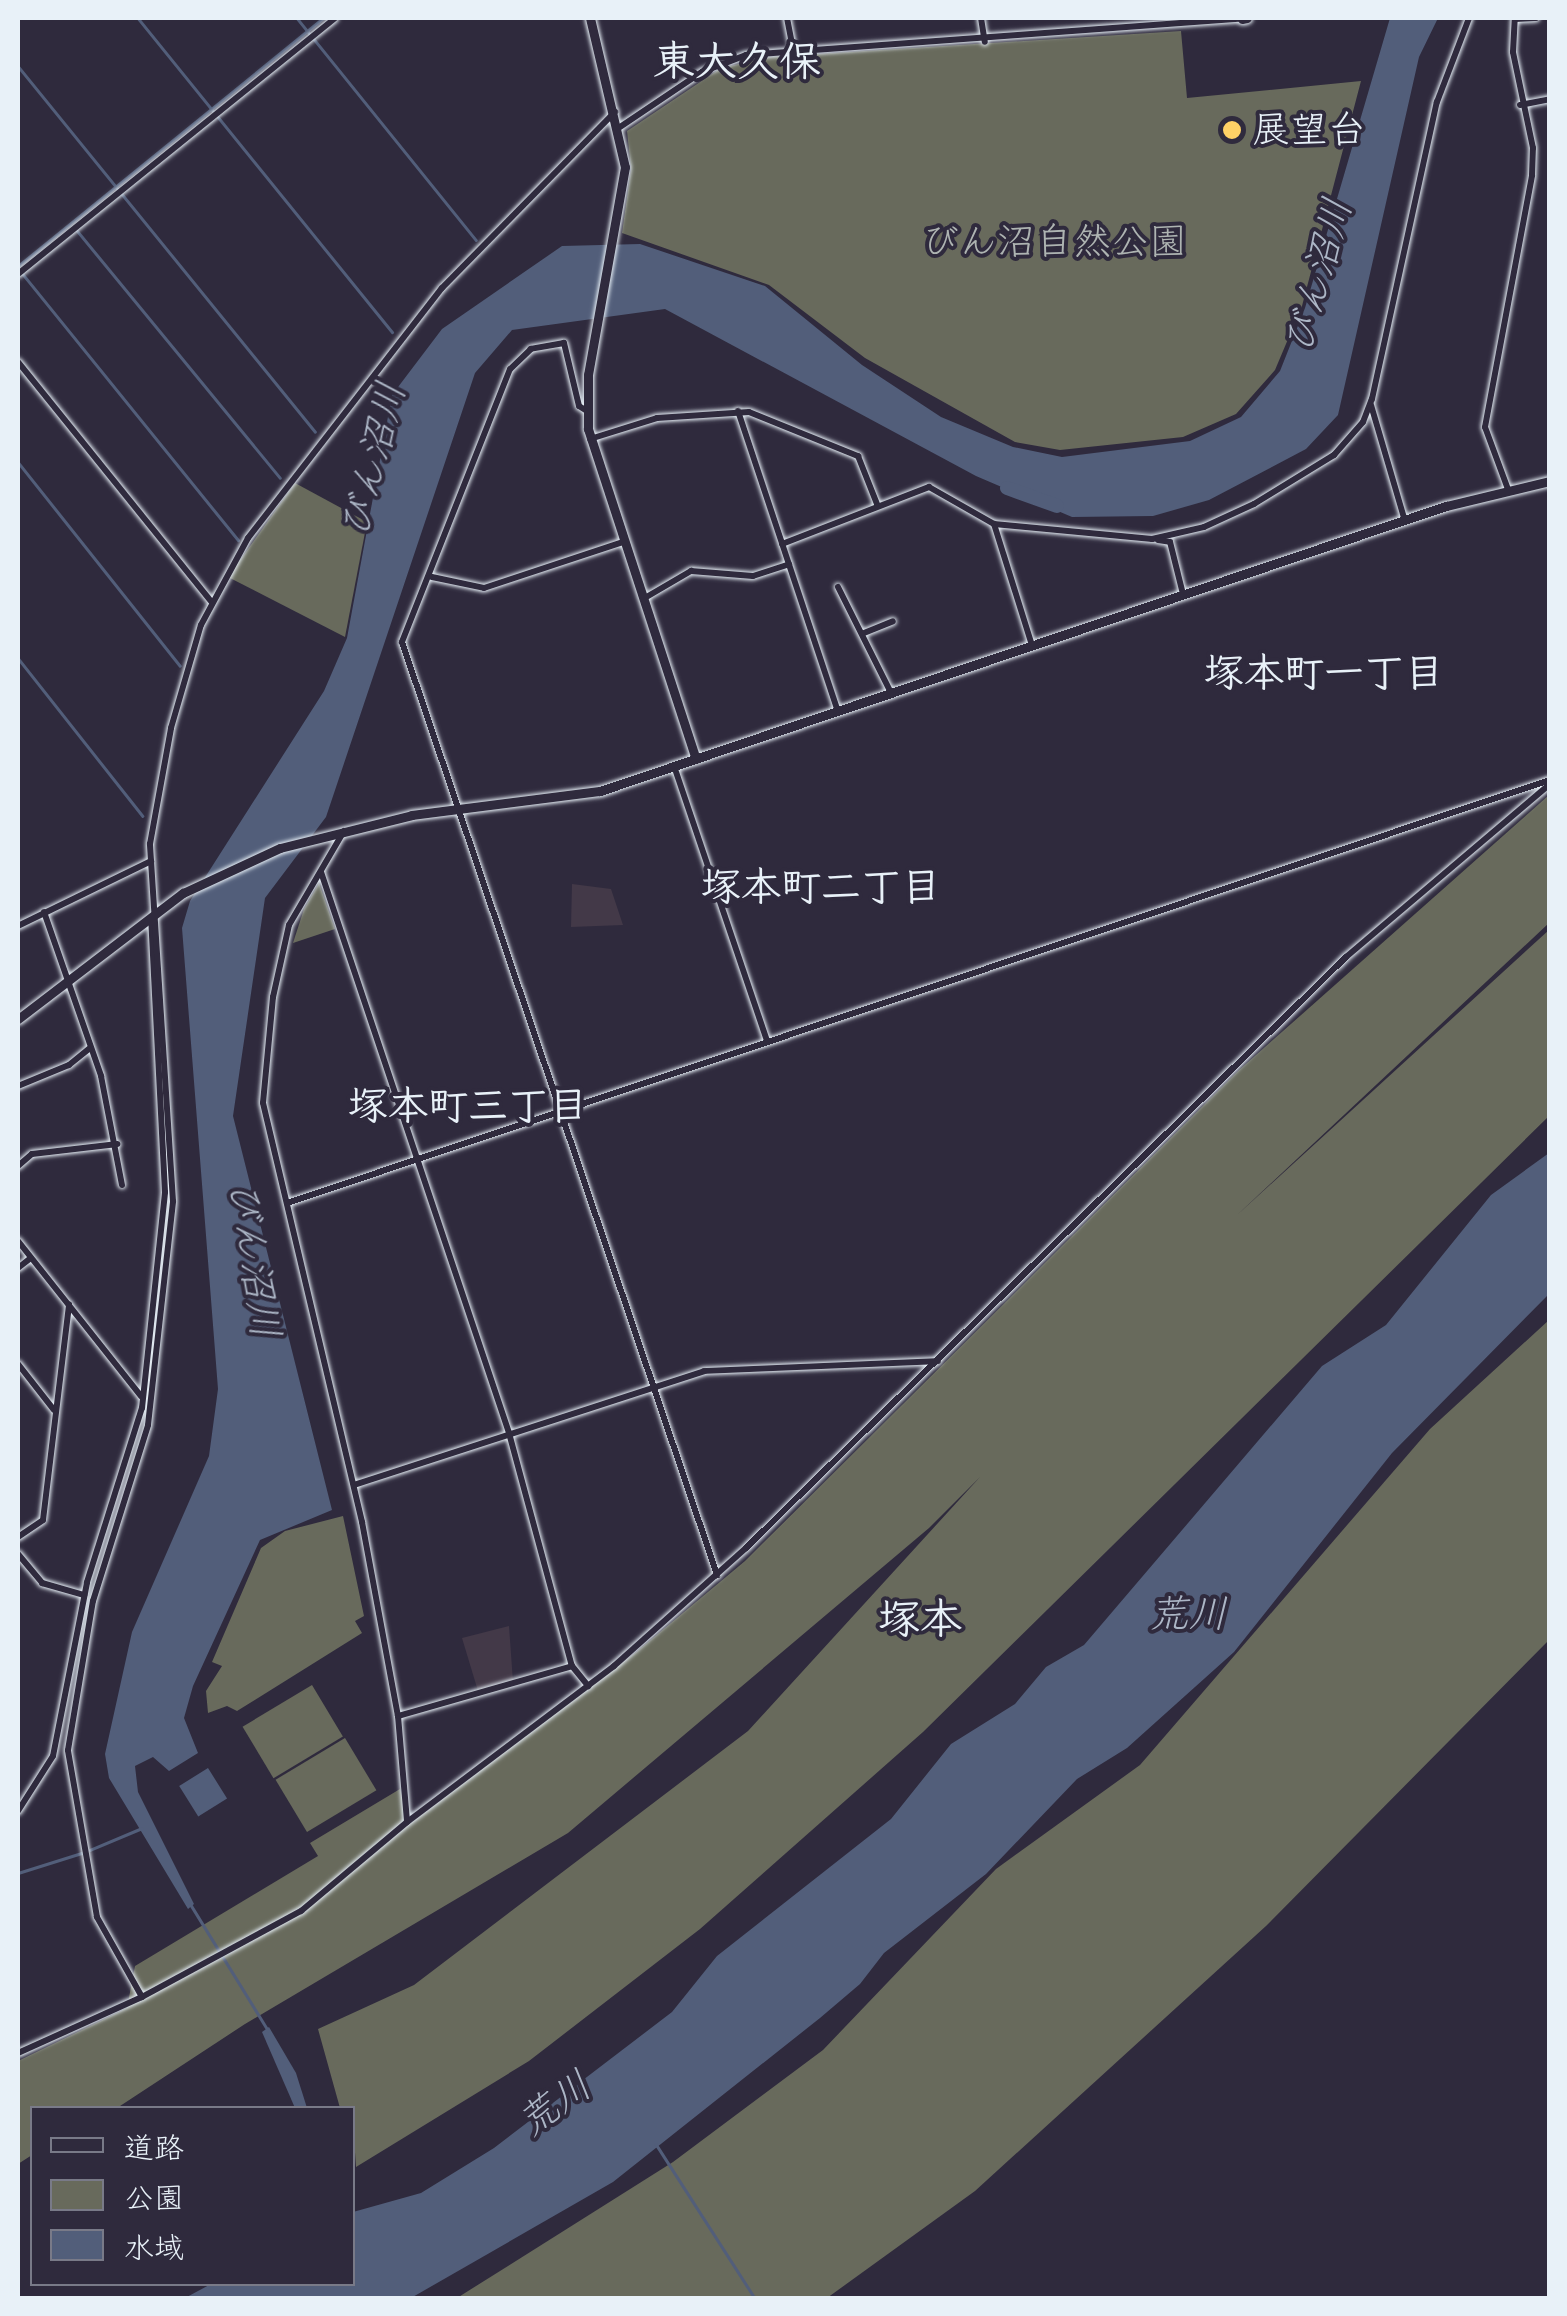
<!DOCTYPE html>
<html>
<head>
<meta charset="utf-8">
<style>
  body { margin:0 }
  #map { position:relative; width:1567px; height:2316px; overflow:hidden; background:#2f2a3d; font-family:Itim,"Klee One",sans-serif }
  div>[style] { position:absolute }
  .built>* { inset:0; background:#433948 }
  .green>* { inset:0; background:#686a5c; transform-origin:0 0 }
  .water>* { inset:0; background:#525e7a; transform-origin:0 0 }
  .stream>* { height:2.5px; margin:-1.25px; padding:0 1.25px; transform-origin:1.25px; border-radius:1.25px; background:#525e7a }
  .river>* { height:14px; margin:-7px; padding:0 7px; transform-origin:7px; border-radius:7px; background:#525e7a }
  .roads { filter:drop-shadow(0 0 2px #e8f1f8) drop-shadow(0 0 2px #e8f1f8) }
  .minor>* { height:6px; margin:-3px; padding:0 3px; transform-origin:3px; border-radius:3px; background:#2f2a3d }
  .tertiary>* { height:9px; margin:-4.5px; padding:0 4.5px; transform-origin:4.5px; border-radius:4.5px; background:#2f2a3d }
  .dots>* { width:28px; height:28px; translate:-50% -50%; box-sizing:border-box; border:5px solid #2f2a3d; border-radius:50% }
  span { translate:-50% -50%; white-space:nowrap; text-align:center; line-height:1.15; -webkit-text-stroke:8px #2f2a3d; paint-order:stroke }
  .poi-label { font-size:38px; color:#e8f1f8 }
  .left { translate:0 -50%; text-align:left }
  .park-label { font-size:38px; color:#aeb4b2 }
  .water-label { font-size:40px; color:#acb6c6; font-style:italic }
  .neighbourhood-label { font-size:40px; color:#e8f1f8; font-weight:700 }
  .quarter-label { font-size:42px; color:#e8f1f8; font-weight:700 }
  .frame { position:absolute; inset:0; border:20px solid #e8f1f8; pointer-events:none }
  .legend { position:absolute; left:30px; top:2106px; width:325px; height:180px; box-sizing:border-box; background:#2f2a3d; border:2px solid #797a88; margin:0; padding:12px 18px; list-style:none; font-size:30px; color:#e8f1f8 }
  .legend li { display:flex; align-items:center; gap:20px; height:50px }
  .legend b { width:50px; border:2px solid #797a88 }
</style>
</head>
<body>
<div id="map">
  <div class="built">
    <div style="clip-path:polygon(572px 884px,611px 889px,623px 925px,571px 927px)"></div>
    <div style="clip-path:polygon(509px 1626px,513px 1682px,478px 1691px,462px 1638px)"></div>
  </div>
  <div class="green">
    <div style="clip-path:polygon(1181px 31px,1187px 98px,1361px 81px,1302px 306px,1275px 370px,1236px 414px,1183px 437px,1060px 450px,1015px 442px,865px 358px,769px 285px,622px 233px,631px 169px,627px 131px,721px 68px,769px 57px)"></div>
    <div style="clip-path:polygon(295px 483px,367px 522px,345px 637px,228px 577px)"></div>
    <div style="clip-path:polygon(1549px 795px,1549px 923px,1236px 1216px,1549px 930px,1549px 1116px,923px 1732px,700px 1929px,529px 2061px,356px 2167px,352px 2108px,340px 2108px,318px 2029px,414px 1985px,748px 1731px,980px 1477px,929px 1528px,568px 1833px,245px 2024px,117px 2108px,32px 2108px,32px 2155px,18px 2164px,18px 2061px,127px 2008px,135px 1966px,318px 1856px,310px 1843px,400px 1789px,411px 1823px,635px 1653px,745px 1561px,1238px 1071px)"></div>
    <div style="clip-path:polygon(319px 883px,335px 929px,293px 943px,304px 909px)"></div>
    <div style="clip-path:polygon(1549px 1320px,1549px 1640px,1266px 1926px,975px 2191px,827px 2298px,457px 2298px,673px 2162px,823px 2050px,996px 1869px,1140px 1765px,1430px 1429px)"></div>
    <div style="clip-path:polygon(343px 1516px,364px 1616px,355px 1621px,362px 1633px,237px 1711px,227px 1706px,208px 1713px,206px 1691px,222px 1666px,212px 1662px,261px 1548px,285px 1531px)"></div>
    <div style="left:312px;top:1685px;width:60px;height:81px;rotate:59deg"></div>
    <div style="left:345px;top:1738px;width:61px;height:81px;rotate:59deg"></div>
  </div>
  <div class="water">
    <div style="clip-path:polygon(1390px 18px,1438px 18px,1419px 57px,1338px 415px,1306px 449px,1209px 500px,1153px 516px,1072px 517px,976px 476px,665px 309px,512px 330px,475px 373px,326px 817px,265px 898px,233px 1116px,332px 1510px,260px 1540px,193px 1686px,184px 1718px,198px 1753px,169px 1771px,153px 1757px,135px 1766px,138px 1792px,194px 1904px,188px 1909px,109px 1778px,105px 1754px,132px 1632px,209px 1456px,218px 1389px,182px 928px,190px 901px,324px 691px,347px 638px,392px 395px,442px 329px,562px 246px,640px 244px,765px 286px,862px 365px,941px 417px,1013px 447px,1062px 457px,1190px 441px,1241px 417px,1280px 371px,1305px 308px)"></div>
    <div style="clip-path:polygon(1549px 1153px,1549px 1294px,1392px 1453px,1234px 1652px,1127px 1748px,1077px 1779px,986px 1874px,884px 1953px,860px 1984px,820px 2018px,613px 2182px,411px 2298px,185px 2298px,211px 2284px,352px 2284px,353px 2212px,421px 2193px,494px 2148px,672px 2012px,717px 1956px,891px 1819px,951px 1744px,1015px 1704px,1046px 1667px,1084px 1645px,1322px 1366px,1386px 1325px,1491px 1195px)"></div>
    <div style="left:208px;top:1768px;width:36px;height:34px;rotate:58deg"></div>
    <div style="clip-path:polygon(269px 2027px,296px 2073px,307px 2108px,295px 2108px,262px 2032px)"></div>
  </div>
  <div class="stream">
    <div style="left:138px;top:18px;width:404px;rotate:51deg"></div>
    <div style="left:297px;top:18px;width:285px;rotate:51.1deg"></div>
    <div style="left:18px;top:66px;width:471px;rotate:50.9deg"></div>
    <div style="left:75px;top:228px;width:323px;rotate:50.6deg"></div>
    <div style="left:18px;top:266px;width:393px;rotate:-39.1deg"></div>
    <div style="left:18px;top:268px;width:350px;rotate:51deg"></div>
    <div style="left:18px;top:462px;width:260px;rotate:51.5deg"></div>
    <div style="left:18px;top:658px;width:201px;rotate:51.7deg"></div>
    <div style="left:90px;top:1850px;width:56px;rotate:-22.9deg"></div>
    <div style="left:18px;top:1873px;width:67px;rotate:-17.4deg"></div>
    <div style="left:191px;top:1905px;width:147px;rotate:58.4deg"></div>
    <div style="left:656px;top:2144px;width:183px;rotate:57.3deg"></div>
  </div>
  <div class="river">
    <div style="left:1007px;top:488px;width:53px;rotate:19.8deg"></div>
  </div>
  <div class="roads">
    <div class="minor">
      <div style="left:787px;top:18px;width:32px;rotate:79deg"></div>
      <div style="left:981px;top:18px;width:24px;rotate:81deg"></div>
      <div style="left:1515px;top:19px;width:21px;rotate:-3deg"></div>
      <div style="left:1520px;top:105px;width:31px;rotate:-11deg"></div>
      <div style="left:620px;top:127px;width:99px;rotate:-33.9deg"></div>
      <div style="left:702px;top:72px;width:47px;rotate:-21.1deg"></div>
      <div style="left:746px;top:55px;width:497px;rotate:-4.2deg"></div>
      <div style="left:18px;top:274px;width:407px;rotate:-38.9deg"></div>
      <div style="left:18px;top:362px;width:309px;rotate:51.1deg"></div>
      <div style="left:1371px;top:405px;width:121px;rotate:73.7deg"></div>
      <div style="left:587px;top:411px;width:9px;rotate:-148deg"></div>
      <div style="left:579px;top:406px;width:65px;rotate:-103.4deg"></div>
      <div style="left:564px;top:343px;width:34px;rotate:170deg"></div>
      <div style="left:531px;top:349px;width:29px;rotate:136deg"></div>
      <div style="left:510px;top:369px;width:294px;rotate:111.6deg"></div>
      <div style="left:402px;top:642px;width:985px;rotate:71.34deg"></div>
      <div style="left:738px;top:411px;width:316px;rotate:71.6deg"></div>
      <div style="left:590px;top:439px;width:70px;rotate:-17.4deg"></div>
      <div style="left:657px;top:418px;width:92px;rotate:-3.7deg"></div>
      <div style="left:749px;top:412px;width:118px;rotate:22deg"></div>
      <div style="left:858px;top:456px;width:52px;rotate:68.4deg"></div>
      <div style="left:1509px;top:492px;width:69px;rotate:-110.3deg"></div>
      <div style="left:1485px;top:427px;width:256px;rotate:-79.4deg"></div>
      <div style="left:1532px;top:175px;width:27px;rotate:-88deg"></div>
      <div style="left:1533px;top:148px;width:98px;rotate:-101.8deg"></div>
      <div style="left:1513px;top:52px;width:34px;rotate:-87deg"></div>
      <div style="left:994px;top:524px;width:159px;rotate:5.4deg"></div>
      <div style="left:1152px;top:539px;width:53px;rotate:-13deg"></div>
      <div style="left:1204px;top:527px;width:55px;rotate:-24.7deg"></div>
      <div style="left:1254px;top:504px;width:94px;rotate:-31.5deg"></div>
      <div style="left:1334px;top:455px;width:44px;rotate:-48.7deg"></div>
      <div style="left:1363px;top:422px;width:25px;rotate:-69deg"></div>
      <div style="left:1372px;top:399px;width:304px;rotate:-77.7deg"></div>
      <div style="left:1437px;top:102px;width:90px;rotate:-69.1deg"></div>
      <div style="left:1158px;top:540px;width:12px;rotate:9deg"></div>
      <div style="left:1170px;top:542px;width:54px;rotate:76deg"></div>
      <div style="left:782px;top:544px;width:158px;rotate:-21.2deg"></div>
      <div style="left:929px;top:487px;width:75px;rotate:29.6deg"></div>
      <div style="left:994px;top:524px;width:127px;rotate:72.6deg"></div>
      <div style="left:432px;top:577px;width:53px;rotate:11.9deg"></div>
      <div style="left:484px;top:588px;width:146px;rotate:-18.3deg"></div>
      <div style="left:838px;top:587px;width:119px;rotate:63.4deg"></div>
      <div style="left:643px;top:599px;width:56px;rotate:-30.3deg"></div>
      <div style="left:691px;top:571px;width:62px;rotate:4.6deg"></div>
      <div style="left:753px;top:576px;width:38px;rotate:-18deg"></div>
      <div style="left:864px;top:633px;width:31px;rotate:-22deg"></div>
      <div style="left:674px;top:766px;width:290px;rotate:71.3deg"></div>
      <div style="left:344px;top:831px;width:109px;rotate:120.3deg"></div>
      <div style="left:289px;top:925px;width:74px;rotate:102.5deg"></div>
      <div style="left:273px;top:997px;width:106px;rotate:95.4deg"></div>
      <div style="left:263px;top:1103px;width:431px;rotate:76.7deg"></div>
      <div style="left:362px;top:1522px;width:197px;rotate:79.5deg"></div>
      <div style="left:398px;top:1716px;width:106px;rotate:85.1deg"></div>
      <div style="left:321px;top:872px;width:592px;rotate:71.47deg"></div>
      <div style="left:509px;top:1433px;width:241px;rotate:74.9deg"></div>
      <div style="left:572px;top:1666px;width:26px;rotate:51deg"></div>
      <div style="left:44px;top:912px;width:174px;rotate:70.8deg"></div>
      <div style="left:101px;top:1076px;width:111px;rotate:79.1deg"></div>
      <div style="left:18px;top:926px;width:148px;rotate:-26deg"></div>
      <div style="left:18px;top:1086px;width:55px;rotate:-22.4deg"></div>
      <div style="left:69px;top:1065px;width:26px;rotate:-39deg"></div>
      <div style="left:18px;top:1166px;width:18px;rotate:-41deg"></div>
      <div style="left:32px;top:1154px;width:86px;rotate:-6.7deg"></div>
      <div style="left:287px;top:1203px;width:1332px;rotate:-18.52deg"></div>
      <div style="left:18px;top:1241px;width:198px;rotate:51.6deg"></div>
      <div style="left:18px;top:1268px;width:16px;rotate:-38deg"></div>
      <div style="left:18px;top:1364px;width:58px;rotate:52deg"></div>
      <div style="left:354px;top:1485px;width:368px;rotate:-18deg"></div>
      <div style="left:704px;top:1371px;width:234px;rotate:-2.4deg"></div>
      <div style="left:18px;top:1537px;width:30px;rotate:-34deg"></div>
      <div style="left:43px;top:1520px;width:217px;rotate:-83.1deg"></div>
      <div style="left:18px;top:1554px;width:38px;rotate:50deg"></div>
      <div style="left:42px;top:1583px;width:44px;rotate:15.9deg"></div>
      <div style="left:398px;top:1716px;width:181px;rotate:-16deg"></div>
      <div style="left:18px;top:1811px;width:65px;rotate:-57.5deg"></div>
      <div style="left:53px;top:1756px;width:177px;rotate:-78.9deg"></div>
      <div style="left:87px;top:1582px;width:182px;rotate:-72.5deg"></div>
      <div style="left:142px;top:1408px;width:217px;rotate:-83.9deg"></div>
      <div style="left:165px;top:1192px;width:274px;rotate:-92.9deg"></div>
      <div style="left:142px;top:1997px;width:92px;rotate:-119.4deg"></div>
      <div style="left:97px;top:1917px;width:169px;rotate:-99.9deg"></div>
      <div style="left:68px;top:1750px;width:151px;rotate:-80.5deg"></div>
      <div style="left:93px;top:1601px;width:184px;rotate:-72.6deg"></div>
      <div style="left:148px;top:1425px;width:225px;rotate:-83.6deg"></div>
      <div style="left:173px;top:1201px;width:358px;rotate:-93.7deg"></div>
      <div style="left:150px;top:844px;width:118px;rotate:-79.7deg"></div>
      <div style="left:171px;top:728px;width:107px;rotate:-73.8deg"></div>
      <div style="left:201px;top:625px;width:99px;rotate:-61.6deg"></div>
      <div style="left:248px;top:538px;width:316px;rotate:-52.2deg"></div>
      <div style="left:442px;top:288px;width:247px;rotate:-45.5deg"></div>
      <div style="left:18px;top:2053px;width:136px;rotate:-24.3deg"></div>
      <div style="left:142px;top:1997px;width:181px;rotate:-28.4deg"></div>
      <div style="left:301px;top:1911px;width:138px;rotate:-40deg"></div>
      <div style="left:407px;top:1822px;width:259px;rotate:-37deg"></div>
      <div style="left:614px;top:1666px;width:177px;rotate:-41.8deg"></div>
      <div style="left:746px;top:1548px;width:842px;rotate:-44.57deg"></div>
      <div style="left:1346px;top:957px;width:267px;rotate:-40.3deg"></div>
    </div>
    <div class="tertiary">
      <div style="left:590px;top:18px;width:153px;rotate:76.8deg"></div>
      <div style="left:625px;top:167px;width:211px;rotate:100.1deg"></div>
      <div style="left:588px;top:375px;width:54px;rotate:90deg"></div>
      <div style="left:588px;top:429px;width:347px;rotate:71.9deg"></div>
      <div style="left:1242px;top:19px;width:5px;rotate:-11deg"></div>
      <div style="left:18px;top:1019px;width:208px;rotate:-37.4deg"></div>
      <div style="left:183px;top:893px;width:107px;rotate:-24.9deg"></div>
      <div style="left:280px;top:848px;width:136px;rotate:-14deg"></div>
      <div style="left:412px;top:815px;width:190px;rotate:-7.3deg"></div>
      <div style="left:600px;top:791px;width:893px;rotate:-18.62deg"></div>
      <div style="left:1446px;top:506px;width:107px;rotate:-13.5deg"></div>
    </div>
  </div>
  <div class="dots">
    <div style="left:1232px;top:130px;background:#ffd166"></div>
  </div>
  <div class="poi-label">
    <span class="left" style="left:1252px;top:130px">展望台</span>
  </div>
  <div class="park-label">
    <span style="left:1054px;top:242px">びん沼自然公園</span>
  </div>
  <div class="water-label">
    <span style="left:1317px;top:276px;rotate:-75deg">びん沼川</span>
    <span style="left:372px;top:460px;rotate:-76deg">びん沼川</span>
    <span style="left:255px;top:1259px;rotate:81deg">びん沼川</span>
    <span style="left:1188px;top:1613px">荒川</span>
    <span style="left:554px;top:2103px;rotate:-36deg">荒川</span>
  </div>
  <div class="neighbourhood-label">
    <span style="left:1324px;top:672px">塚本町一丁目</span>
    <span style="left:821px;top:886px">塚本町二丁目</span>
    <span style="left:468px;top:1105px">塚本町三丁目</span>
  </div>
  <div class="quarter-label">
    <span style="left:737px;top:61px">東大久保</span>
    <span style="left:920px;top:1619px">塚本</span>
  </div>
  <div class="frame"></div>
  <ul class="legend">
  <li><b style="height:12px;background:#2f2a3d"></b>道路</li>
  <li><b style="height:28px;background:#686a5c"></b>公園</li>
  <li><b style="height:28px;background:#525e7a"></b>水域</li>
  </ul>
</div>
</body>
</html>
